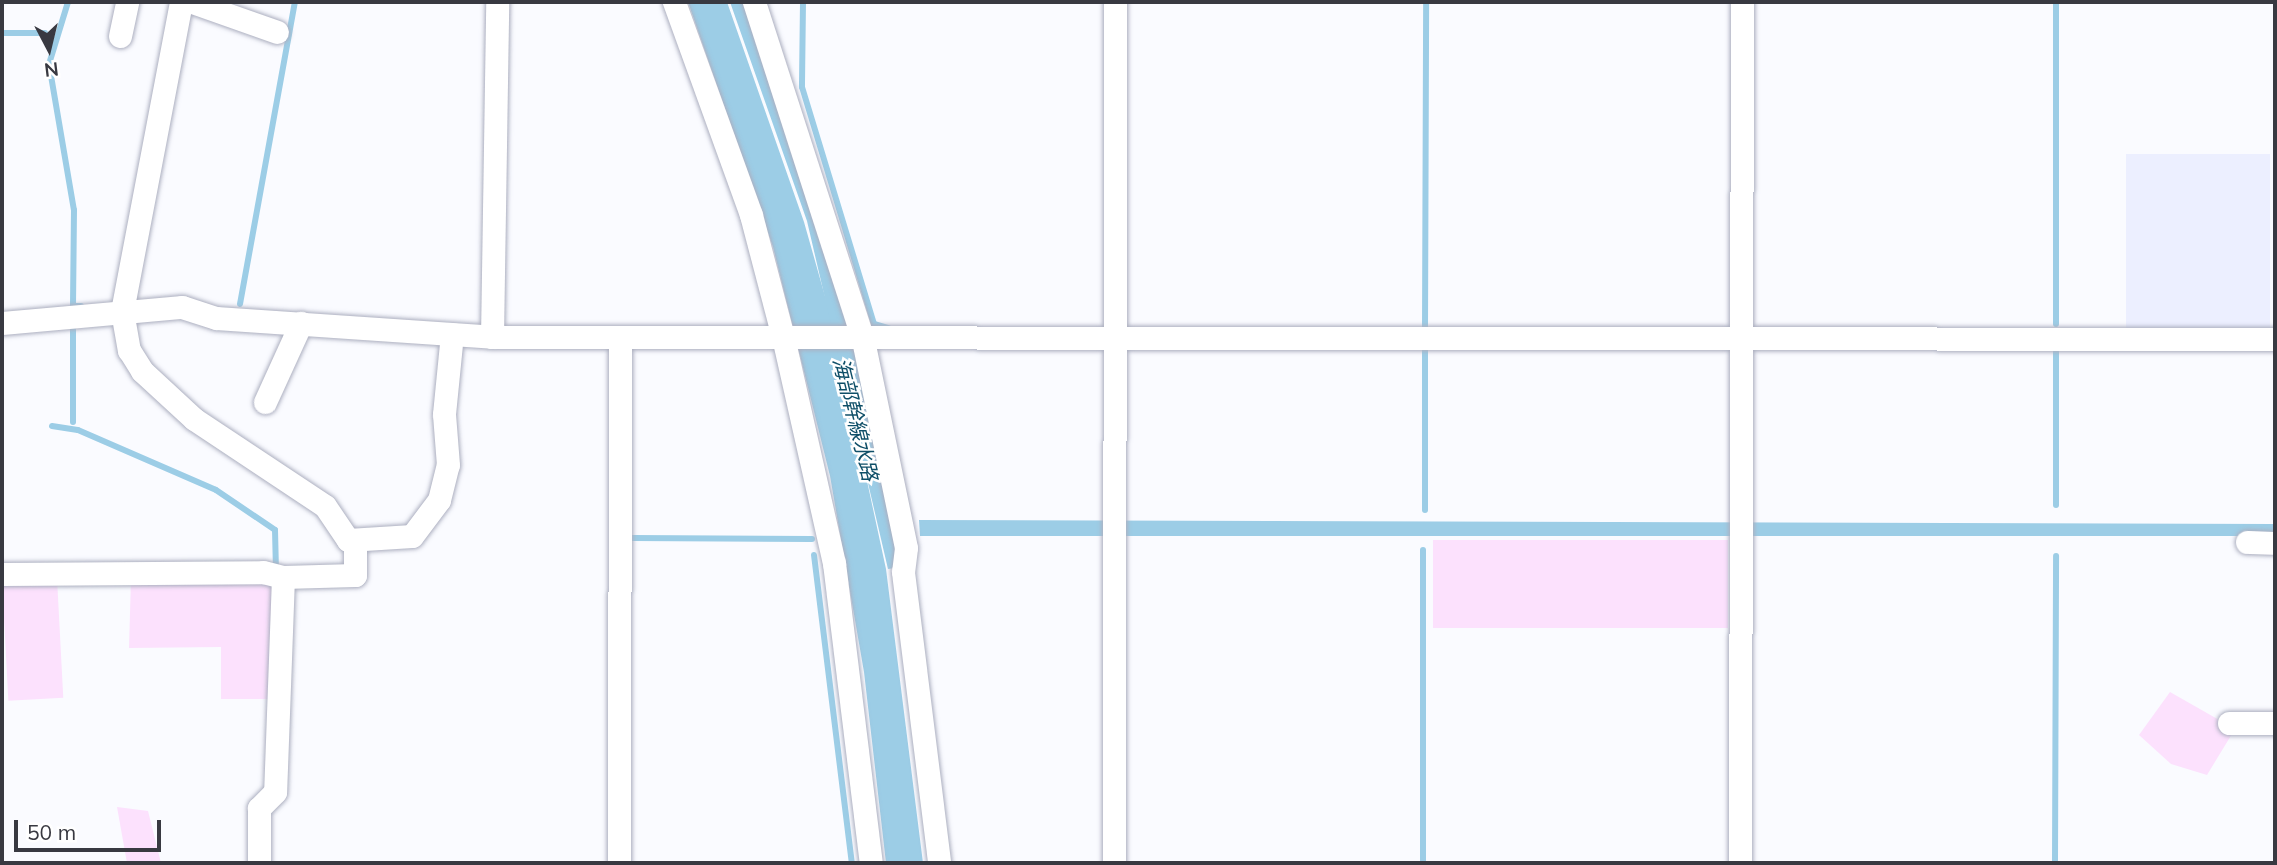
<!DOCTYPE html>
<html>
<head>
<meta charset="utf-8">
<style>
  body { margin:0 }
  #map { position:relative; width:2277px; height:865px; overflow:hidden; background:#fafbff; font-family:Mulish,"Noto Sans JP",sans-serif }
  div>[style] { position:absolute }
  .built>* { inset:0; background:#ecefff; transform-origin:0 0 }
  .green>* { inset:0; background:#fce1fd; transform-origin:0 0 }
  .water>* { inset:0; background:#9ccde6 }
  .stream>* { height:6px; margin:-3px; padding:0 3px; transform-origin:3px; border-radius:3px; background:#9ccde6 }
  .roads { filter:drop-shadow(0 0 2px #acafc0) drop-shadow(0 0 2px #acafc0) }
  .minor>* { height:23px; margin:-11.5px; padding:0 11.5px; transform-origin:11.5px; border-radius:11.5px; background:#fff }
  span { translate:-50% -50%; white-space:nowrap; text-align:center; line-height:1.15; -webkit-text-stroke:5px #fff; paint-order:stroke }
  .water-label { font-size:21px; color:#0f4f68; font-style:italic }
  .frame { position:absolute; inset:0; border:4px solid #383941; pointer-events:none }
  .north { position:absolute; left:14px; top:14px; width:70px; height:70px; -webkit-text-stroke:5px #fff; paint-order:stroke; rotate:173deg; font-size:19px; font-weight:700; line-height:28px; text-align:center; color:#383941 }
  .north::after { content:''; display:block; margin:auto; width:24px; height:32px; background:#383941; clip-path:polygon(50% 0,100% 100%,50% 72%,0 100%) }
  .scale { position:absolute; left:14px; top:820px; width:147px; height:32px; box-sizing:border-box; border:4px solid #383941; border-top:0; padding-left:9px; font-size:21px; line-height:24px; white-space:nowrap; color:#383941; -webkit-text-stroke:5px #fff; paint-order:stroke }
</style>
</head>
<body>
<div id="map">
  <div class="built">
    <div style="left:2126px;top:154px;width:144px;height:176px"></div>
  </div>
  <div class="green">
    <div style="left:1728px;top:540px;width:88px;height:295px;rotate:90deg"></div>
    <div style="left:57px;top:578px;width:120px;height:55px;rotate:87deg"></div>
    <div style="clip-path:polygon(131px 578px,273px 578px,271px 699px,221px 699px,221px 647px,129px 648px)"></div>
    <div style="clip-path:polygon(2170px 692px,2235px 729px,2207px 775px,2171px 764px,2139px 735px)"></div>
    <div style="clip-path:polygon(117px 807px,148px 811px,161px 863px,127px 863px)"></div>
  </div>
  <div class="water">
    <div style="clip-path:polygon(688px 2px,727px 2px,804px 222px,834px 328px,886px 569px,923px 863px,886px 863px,864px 672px,830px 476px,773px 247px)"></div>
    <div style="clip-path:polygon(730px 2px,744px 2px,849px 322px,897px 546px,895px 568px,888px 569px,807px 221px)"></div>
    <div style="clip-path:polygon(919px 520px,2275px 524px,2275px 536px,920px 536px)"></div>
  </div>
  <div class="stream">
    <div style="left:68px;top:2px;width:65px;rotate:107deg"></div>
    <div style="left:49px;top:64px;width:148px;rotate:80.3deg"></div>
    <div style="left:74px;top:210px;width:96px;rotate:90.6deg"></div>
    <div style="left:73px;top:306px;width:8px"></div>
    <div style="left:803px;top:2px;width:85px;rotate:90.7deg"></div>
    <div style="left:802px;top:87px;width:248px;rotate:73.1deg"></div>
    <div style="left:874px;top:324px;width:15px;rotate:16deg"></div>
    <div style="left:2px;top:33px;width:43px"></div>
    <div style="left:240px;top:304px;width:307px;rotate:-79.7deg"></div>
    <div style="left:2056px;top:324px;width:322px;rotate:-90deg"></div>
    <div style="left:1425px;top:329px;width:327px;rotate:-89.8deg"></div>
    <div style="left:2056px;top:352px;width:153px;rotate:90deg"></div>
    <div style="left:73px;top:422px;width:92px;rotate:-90deg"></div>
    <div style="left:52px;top:426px;width:26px;rotate:9deg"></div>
    <div style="left:78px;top:430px;width:150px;rotate:23.5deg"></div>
    <div style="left:216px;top:490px;width:71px;rotate:34.1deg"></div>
    <div style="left:275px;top:530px;width:40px;rotate:88.6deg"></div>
    <div style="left:1425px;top:510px;width:161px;rotate:-90deg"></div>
    <div style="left:632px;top:538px;width:180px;rotate:0.3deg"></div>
    <div style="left:814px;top:555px;width:310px;rotate:83deg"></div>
    <div style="left:1423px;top:863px;width:313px;rotate:-90deg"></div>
    <div style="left:2055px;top:863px;width:307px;rotate:-89.8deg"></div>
  </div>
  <div class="roads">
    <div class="minor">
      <div style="left:181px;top:2px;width:315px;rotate:100.8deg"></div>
      <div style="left:122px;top:311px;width:40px;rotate:80deg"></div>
      <div style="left:129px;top:350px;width:25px;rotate:58deg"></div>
      <div style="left:142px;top:371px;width:71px;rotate:42.7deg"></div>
      <div style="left:194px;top:419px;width:157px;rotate:33.6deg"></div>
      <div style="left:325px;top:506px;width:41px;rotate:55.9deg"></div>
      <div style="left:348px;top:540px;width:64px;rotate:-3.6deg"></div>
      <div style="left:412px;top:536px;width:45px;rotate:-53.1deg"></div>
      <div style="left:439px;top:500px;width:36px;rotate:-76deg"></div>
      <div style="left:448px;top:465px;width:51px;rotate:-94.5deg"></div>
      <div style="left:444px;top:414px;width:80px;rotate:-84.3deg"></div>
      <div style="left:192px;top:2px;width:90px;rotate:19.4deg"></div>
      <div style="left:674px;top:2px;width:226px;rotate:70.1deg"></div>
      <div style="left:751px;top:215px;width:126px;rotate:75.3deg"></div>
      <div style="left:783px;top:337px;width:232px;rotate:77.3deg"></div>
      <div style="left:834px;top:563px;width:302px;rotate:83deg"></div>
      <div style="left:754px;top:2px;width:355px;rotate:72.1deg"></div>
      <div style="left:863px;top:340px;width:212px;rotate:78.3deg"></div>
      <div style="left:906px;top:548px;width:24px;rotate:97deg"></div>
      <div style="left:903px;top:572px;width:293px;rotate:82.9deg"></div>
      <div style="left:120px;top:36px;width:35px;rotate:-78deg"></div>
      <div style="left:2px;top:323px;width:181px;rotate:-5.1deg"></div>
      <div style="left:182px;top:307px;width:36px;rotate:18deg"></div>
      <div style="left:216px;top:318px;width:277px;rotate:3.9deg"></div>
      <div style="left:492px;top:337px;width:1783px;rotate:0.06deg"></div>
      <div style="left:492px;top:337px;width:335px;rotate:-89.1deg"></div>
      <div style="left:265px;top:402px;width:87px;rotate:-65.5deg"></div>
      <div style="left:2247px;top:542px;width:28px;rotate:2deg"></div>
      <div style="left:2px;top:574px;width:261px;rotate:-0.4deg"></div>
      <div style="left:263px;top:572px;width:21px;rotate:14deg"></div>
      <div style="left:283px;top:577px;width:215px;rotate:92.1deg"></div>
      <div style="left:275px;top:792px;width:23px;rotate:135deg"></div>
      <div style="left:259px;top:808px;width:55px;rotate:90deg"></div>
      <div style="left:283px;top:577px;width:72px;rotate:-1.6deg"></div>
      <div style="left:355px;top:575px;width:33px;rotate:-90deg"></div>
      <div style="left:2229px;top:723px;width:46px"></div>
      <div style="left:619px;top:863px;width:525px;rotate:-89.89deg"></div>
      <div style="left:1114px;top:863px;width:861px;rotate:-89.93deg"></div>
      <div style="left:1740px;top:863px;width:861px;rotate:-89.87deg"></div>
    </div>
  </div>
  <div class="water-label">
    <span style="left:856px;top:419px;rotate:76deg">海部幹線水路</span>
  </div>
  <div class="frame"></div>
  <div class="north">N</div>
  <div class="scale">50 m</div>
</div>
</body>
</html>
